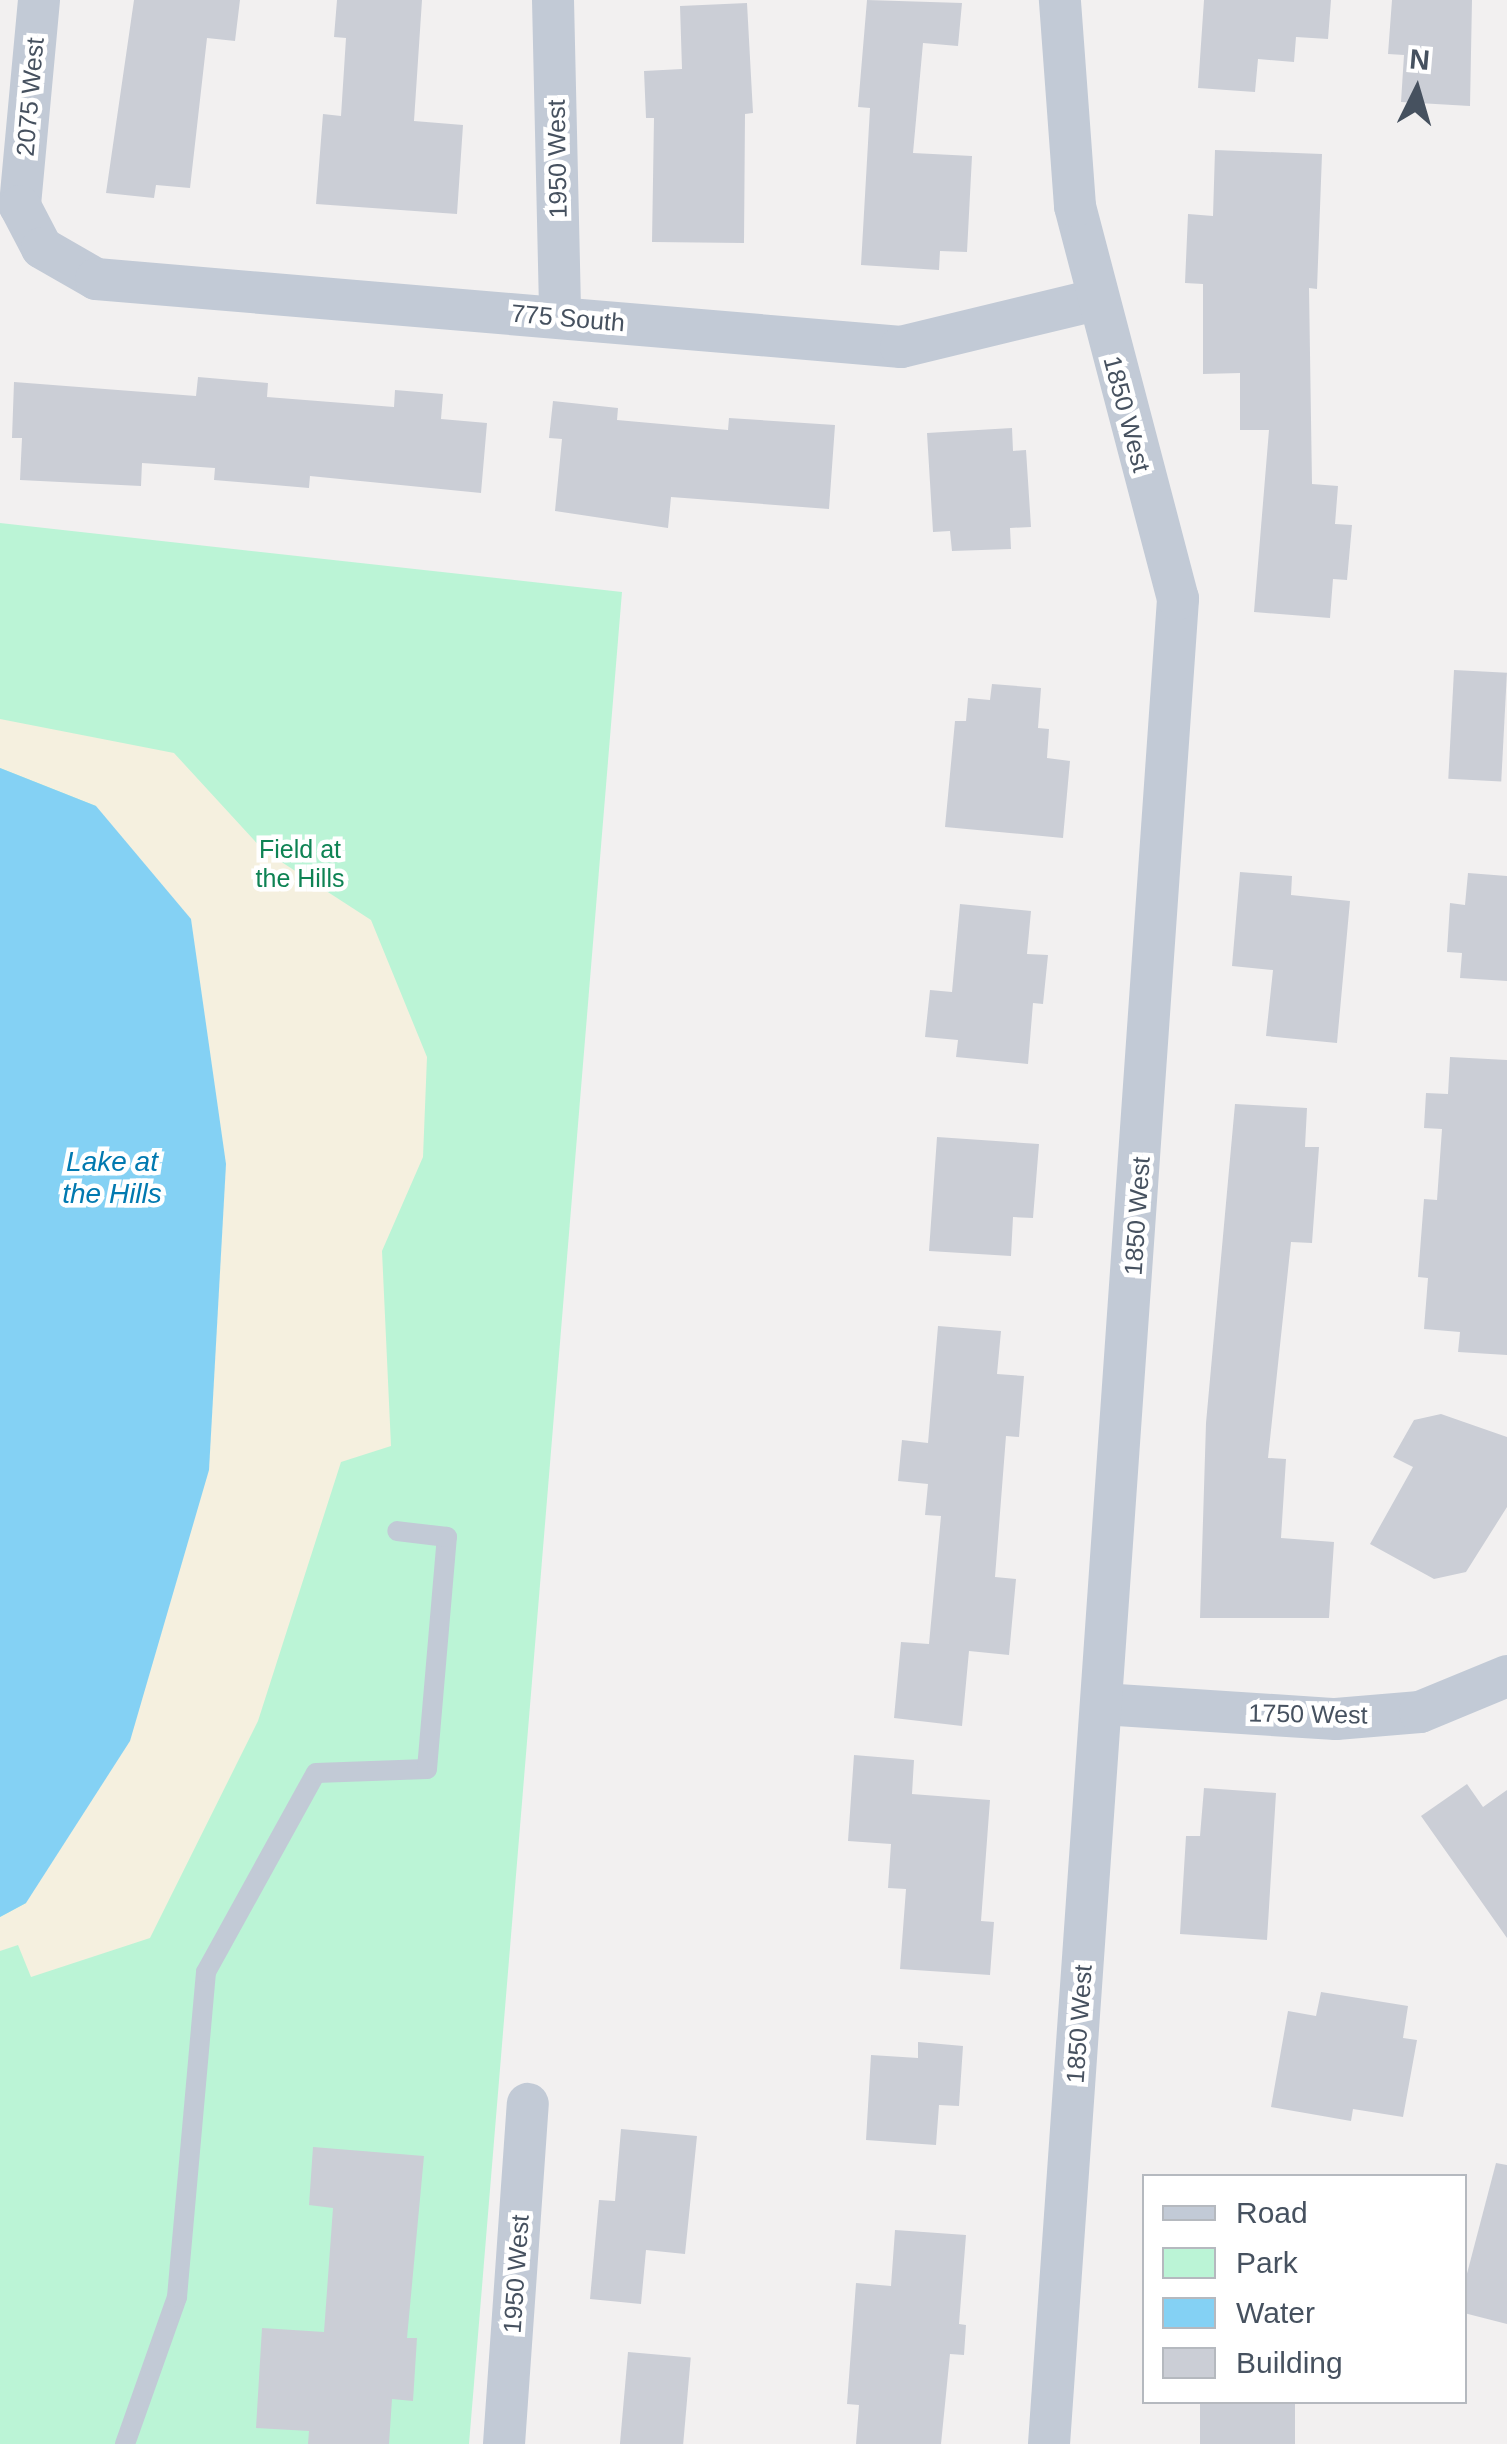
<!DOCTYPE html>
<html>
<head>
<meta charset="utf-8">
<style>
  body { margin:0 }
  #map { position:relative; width:1507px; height:2444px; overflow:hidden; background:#f2f0f0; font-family:Arial,sans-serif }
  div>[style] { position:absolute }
  .green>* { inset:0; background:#bbf4d6 }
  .sand>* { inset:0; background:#f5f0df }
  .water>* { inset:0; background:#84d1f4 }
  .building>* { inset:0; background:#cbced6; transform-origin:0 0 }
  .service>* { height:20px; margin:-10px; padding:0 10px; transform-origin:10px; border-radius:10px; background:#c2cad6 }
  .minor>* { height:42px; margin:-21px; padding:0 21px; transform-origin:21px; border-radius:21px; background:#c2cad6 }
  span { translate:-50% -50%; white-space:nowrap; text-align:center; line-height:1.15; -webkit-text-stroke:9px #fff; paint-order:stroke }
  .street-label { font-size:25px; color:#46515f }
  .park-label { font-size:25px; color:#0e8354 }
  .water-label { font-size:28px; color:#0179b0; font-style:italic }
  .legend { position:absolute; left:1142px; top:2174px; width:325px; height:230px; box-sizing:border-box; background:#fff; border:2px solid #b5b9bf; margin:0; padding:12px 18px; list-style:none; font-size:30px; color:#46515f }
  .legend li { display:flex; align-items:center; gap:20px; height:50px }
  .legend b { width:50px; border:2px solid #b5b9bf }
  .north { position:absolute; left:1367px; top:40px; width:100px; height:100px; -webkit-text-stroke:8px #fff; paint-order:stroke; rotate:5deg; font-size:28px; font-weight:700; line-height:40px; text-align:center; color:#46515f }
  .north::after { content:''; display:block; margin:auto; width:35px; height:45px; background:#46515f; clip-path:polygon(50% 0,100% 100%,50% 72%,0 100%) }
</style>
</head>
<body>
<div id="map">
  <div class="green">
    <div style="clip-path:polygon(0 523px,622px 592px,469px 2444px,0 2444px)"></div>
  </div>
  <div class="sand">
    <div style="clip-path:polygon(0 719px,174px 753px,263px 850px,371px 920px,427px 1057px,423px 1157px,382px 1251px,391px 1446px,341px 1462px,258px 1721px,150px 1938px,31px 1977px,18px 1945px,0 1951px,0 1917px,26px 1903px,96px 806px,0 768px)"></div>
  </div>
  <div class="water">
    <div style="clip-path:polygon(0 768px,96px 806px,191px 919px,226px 1164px,209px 1470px,130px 1741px,26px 1903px,0 1917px)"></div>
  </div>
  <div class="building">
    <div style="clip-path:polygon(134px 0,240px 0,235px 41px,207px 38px,190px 188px,156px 185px,154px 198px,106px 193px)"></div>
    <div style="clip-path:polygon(337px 0,422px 0,414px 121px,463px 125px,457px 214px,316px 204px,323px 114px,341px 116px,346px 38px,334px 37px)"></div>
    <div style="clip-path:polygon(867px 0,962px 3px,958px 46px,923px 43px,913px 153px,972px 156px,967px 252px,940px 251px,939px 270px,861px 265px,870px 108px,858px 107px)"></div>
    <div style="clip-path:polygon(1204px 0,1331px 0,1328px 39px,1296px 37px,1294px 62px,1258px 59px,1255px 92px,1198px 88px)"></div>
    <div style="clip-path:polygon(1392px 0,1472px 0,1470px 106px,1401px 102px,1404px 55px,1388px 54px)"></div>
    <div style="clip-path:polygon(747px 3px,753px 113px,745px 114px,744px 243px,652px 242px,654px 118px,646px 118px,644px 71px,682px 69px,680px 6px)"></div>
    <div style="clip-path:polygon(1215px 150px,1322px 154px,1317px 289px,1309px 288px,1312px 484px,1338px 486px,1335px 524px,1352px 525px,1347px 580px,1333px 579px,1330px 618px,1254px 612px,1269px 430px,1240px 430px,1240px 373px,1203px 374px,1203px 284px,1185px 283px,1188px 214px,1213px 216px)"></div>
    <div style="clip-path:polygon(198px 377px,268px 383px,267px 397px,394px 407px,395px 390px,443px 394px,441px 419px,487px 423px,481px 493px,310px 476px,309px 488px,214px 480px,215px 468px,142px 463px,141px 486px,20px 480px,22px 438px,12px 438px,14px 382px,196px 396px)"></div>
    <div style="clip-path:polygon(553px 401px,618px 408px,617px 420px,728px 430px,729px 418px,835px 425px,829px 509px,671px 497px,668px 528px,555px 511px,562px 439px,549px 438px)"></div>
    <div style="clip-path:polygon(1012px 428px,1013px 451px,1026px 450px,1031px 527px,1010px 528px,1011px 549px,952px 551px,950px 531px,933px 532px,927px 433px)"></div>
    <div style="left:1454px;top:670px;width:53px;height:109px;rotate:3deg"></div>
    <div style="clip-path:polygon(992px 684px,1041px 688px,1038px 728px,1049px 729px,1047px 758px,1070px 761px,1063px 838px,945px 827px,955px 721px,966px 721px,968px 698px,990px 700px)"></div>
    <div style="clip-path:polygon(1240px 872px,1292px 876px,1291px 895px,1350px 901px,1337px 1043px,1266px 1036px,1273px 970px,1232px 966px)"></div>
    <div style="clip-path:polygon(1468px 873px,1507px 876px,1507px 981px,1460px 978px,1462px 953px,1447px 952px,1450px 903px,1465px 905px)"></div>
    <div style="clip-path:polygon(960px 904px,1031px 911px,1027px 954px,1048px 955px,1043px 1004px,1033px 1003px,1028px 1064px,956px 1057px,958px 1040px,925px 1037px,930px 990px,952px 992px)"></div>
    <div style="clip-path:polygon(1450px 1057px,1507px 1060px,1507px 1355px,1458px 1352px,1460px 1332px,1424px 1329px,1428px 1278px,1418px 1277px,1424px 1199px,1437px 1200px,1442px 1129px,1424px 1128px,1426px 1093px,1448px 1094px)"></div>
    <div style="clip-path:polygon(1235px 1104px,1307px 1108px,1305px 1147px,1319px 1147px,1312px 1243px,1291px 1242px,1268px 1458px,1286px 1459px,1281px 1538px,1334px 1542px,1329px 1618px,1200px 1618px,1206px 1423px)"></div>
    <div style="clip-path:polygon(937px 1137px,1039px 1144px,1033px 1218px,1013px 1217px,1011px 1256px,929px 1251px)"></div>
    <div style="clip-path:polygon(938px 1326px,1001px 1331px,997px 1374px,1024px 1376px,1019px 1437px,1006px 1436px,995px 1577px,1016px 1579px,1009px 1655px,969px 1651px,962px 1726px,894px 1718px,901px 1642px,929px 1644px,941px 1516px,925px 1515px,928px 1484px,898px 1481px,902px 1440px,928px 1443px)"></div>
    <div style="clip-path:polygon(1441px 1414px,1507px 1437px,1507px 1507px,1466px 1572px,1434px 1579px,1370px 1544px,1413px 1467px,1393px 1457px,1414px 1420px)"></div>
    <div style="clip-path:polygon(854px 1755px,914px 1760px,912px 1794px,990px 1800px,981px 1921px,994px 1922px,990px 1975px,900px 1969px,906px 1889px,888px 1888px,891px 1844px,848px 1841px)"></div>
    <div style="clip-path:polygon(1467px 1784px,1483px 1807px,1507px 1790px,1507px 1938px,1421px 1816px)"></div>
    <div style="clip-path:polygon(1204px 1788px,1276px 1793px,1267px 1940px,1180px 1934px,1186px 1836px,1200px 1836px)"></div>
    <div style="clip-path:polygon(1321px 1992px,1408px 2006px,1403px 2038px,1417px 2040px,1403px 2117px,1353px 2109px,1351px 2121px,1271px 2107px,1288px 2011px,1316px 2016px)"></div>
    <div style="clip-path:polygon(918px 2042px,963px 2046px,959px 2106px,939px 2105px,936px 2145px,866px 2140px,871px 2055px,918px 2058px)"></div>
    <div style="clip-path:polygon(621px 2129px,697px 2136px,685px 2254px,646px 2250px,641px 2304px,590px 2299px,599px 2200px,615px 2201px)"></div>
    <div style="clip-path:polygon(313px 2147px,424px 2156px,407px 2338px,417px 2338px,413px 2401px,392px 2399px,389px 2444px,308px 2444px,309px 2431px,256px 2428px,262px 2328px,324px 2332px,333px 2208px,309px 2205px)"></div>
    <div style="clip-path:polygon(1496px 2163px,1507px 2165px,1507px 2324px,1464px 2313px,1464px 2285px)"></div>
    <div style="clip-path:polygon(895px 2230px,966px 2235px,959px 2324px,966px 2325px,964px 2355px,950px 2354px,941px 2444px,856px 2444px,859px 2405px,847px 2404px,856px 2283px,891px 2286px)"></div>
    <div style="left:628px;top:2352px;width:63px;height:93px;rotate:5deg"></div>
    <div style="left:1200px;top:2402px;width:95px;height:42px"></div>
  </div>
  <div class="service">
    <div style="left:125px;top:2444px;width:156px;rotate:-70.5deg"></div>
    <div style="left:177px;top:2297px;width:326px;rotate:-84.9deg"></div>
    <div style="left:206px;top:1972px;width:227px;rotate:-61.1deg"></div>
    <div style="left:316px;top:1773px;width:111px;rotate:-2.1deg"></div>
    <div style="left:427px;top:1769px;width:233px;rotate:-85.1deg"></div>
    <div style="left:447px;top:1537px;width:50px;rotate:-173.2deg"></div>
  </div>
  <div class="minor">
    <div style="left:39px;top:0;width:207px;rotate:95.3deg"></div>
    <div style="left:20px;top:206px;width:47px;rotate:62.4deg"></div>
    <div style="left:42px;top:248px;width:62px;rotate:29.9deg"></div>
    <div style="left:96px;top:279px;width:808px;rotate:4.83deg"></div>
    <div style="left:901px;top:347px;width:201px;rotate:-13.6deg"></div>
    <div style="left:553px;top:0;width:317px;rotate:88.7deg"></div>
    <div style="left:1102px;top:1704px;width:234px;rotate:3.7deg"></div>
    <div style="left:1336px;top:1719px;width:84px;rotate:-4.8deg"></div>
    <div style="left:1420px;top:1712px;width:94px;rotate:-22.5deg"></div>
    <div style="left:504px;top:2444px;width:341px;rotate:-86deg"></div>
    <div style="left:1049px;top:2444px;width:1850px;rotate:-86deg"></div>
    <div style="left:1178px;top:599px;width:406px;rotate:-104.7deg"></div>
    <div style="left:1075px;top:206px;width:207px;rotate:-94.2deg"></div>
  </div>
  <div class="street-label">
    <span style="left:30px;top:97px;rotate:-85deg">2075 West</span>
    <span style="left:557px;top:159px;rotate:-91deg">1950 West</span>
    <span style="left:568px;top:318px;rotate:5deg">775 South</span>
    <span style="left:1127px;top:414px;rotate:75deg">1850 West</span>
    <span style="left:1137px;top:1216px;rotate:-86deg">1850 West</span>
    <span style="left:1308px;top:1714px;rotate:1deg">1750 West</span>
    <span style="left:1079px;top:2024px;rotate:-86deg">1850 West</span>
    <span style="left:516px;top:2274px;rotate:-86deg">1950 West</span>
  </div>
  <div class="park-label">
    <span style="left:300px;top:864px">Field at<br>the Hills</span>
  </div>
  <div class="water-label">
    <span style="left:112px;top:1178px">Lake at<br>the Hills</span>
  </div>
  <ul class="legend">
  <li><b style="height:12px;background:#c2cad6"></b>Road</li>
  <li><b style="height:28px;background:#bbf4d6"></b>Park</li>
  <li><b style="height:28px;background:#84d1f4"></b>Water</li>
  <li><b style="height:28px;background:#cbced6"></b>Building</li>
  </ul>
  <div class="north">N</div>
</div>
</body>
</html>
